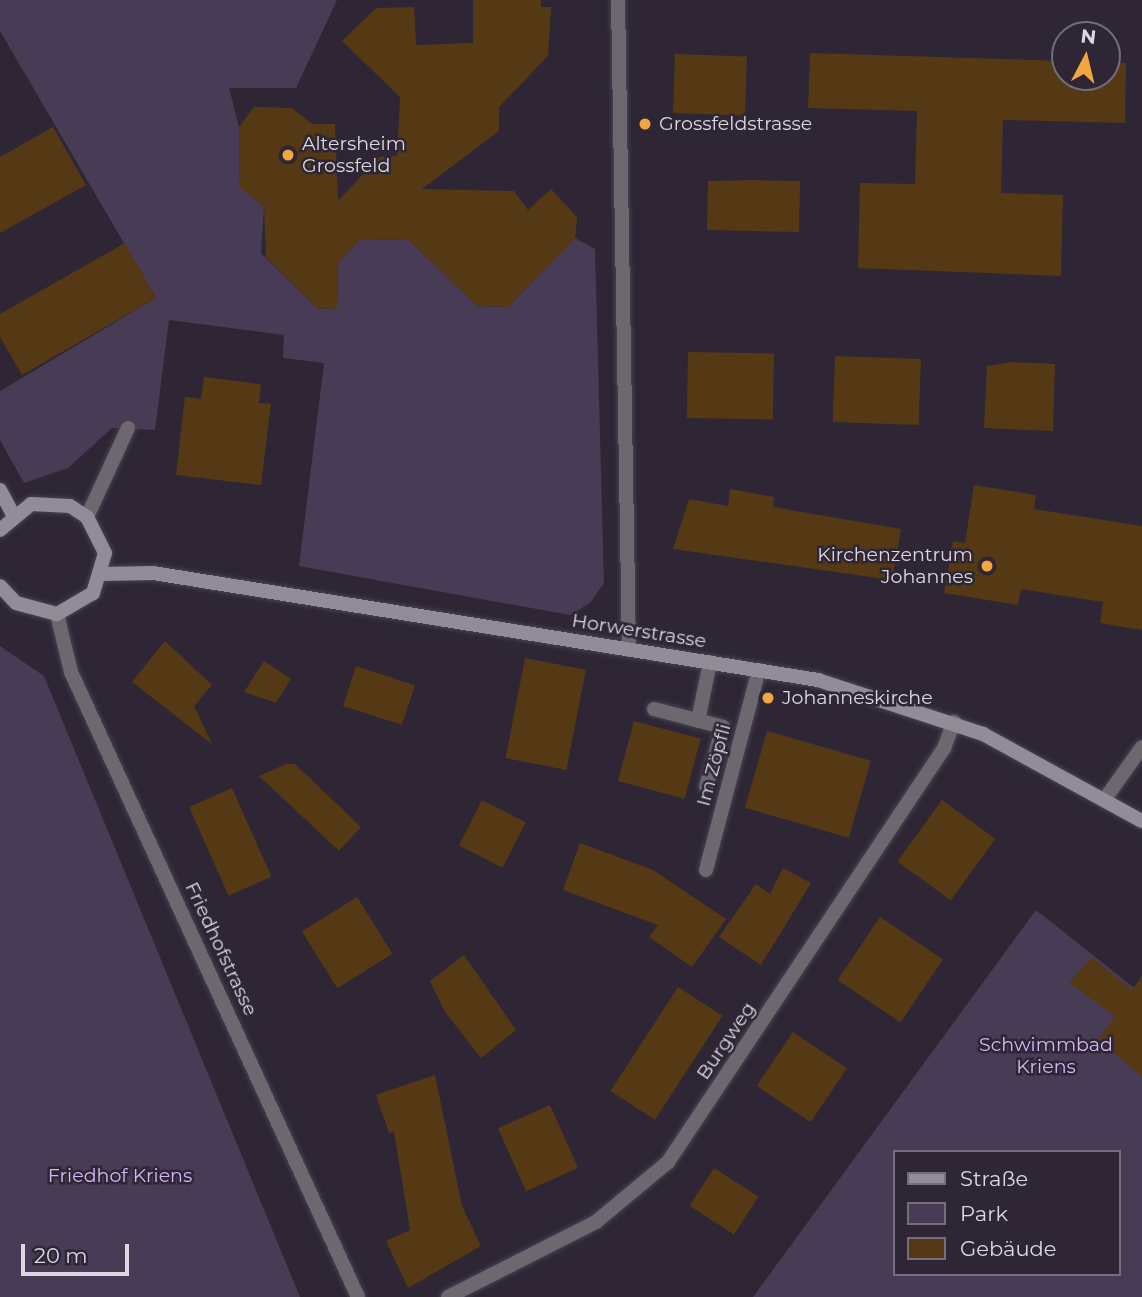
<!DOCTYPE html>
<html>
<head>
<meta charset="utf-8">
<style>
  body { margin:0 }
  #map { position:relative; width:1142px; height:1297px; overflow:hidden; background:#2e2635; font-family:Montserrat,sans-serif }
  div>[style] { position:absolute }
  .green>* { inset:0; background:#483b56 }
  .building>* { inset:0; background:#553914; transform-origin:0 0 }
  .roads { filter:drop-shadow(0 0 2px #4a4251) drop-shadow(0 0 2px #4a4251) }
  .lane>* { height:14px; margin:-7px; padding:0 7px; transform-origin:7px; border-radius:7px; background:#6c6870 }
  .street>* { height:14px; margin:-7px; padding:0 7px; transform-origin:7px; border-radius:7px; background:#6c6870 }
  .secondary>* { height:14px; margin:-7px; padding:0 7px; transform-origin:7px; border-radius:7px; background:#918c98 }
  .dots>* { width:19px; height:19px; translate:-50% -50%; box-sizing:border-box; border:4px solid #2e2635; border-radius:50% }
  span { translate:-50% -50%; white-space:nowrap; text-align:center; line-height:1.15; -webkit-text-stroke:5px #2e2635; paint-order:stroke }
  .poi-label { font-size:19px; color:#dcd8e2 }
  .left { translate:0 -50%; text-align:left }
  .right { translate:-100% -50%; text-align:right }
  .street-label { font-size:19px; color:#dcd8e2 }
  .park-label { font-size:19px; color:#d5b5f6 }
  .legend { position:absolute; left:893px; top:1150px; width:228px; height:126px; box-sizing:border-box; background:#2e2635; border:2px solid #746d7a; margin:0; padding:9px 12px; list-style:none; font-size:21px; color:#dcd8e2 }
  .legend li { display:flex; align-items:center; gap:14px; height:35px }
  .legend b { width:35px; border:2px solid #746d7a }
  .north { position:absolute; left:1051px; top:21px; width:70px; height:70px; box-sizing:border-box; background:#2e2635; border:2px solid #746d7a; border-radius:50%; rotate:7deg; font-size:19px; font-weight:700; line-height:28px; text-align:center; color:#dcd8e2 }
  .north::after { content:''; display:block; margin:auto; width:24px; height:32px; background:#f1a63f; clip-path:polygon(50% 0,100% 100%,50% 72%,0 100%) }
  .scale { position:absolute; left:21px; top:1244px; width:108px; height:32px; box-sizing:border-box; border:4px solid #dcd8e2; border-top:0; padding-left:9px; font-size:21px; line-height:24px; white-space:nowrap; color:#dcd8e2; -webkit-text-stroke:5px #2e2635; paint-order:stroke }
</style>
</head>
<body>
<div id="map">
  <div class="green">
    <div style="clip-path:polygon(0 0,337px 0,296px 88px,229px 88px,239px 127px,240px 187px,264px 207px,261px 253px,318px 309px,337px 308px,338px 263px,360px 239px,409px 240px,477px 306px,508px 307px,575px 238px,595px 249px,604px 583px,590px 603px,570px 615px,299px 566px,324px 363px,283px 358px,284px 335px,169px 320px,155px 430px,112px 428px,68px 468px,24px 483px,0 440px,0 391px,156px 298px,0 31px)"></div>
    <div style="clip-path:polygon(0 646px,44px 676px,300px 1297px,0 1297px)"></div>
    <div style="clip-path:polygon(evenodd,1036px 910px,1142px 994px,1142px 1297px,753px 1297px,1036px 910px,895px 1152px,1119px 1152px,1119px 1274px,895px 1274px,895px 1152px)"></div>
  </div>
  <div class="building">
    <div style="clip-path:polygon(473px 0,541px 0,541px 7px,551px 7px,548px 56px,499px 107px,499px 131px,422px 189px,514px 191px,528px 210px,551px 189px,577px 217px,575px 238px,508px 307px,477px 306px,409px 240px,360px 239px,338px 263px,337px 308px,318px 309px,266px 257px,264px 207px,240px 187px,239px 127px,254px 107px,292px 108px,312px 124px,335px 124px,338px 201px,379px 157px,397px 156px,400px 97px,342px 41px,376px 8px,414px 7px,416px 45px,473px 43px)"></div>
    <div style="clip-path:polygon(810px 53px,1065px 61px,1065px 77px,1107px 77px,1107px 62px,1126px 63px,1125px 123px,1003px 120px,1001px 193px,1063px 195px,1061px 276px,858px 268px,860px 183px,915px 184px,917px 111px,808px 108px)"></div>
    <div style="left:675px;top:54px;width:72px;height:59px;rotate:2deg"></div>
    <div style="clip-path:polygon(53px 127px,86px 185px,0 233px,0 157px)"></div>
    <div style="clip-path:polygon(751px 180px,800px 181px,799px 232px,707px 230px,708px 181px)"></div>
    <div style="clip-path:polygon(125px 243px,156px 298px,22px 375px,0 337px,0 314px)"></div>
    <div style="left:688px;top:352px;width:86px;height:66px;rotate:1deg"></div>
    <div style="left:835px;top:356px;width:86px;height:66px;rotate:2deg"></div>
    <div style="clip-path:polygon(1012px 362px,1055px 364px,1053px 431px,984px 428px,987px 366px)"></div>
    <div style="clip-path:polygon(204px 377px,261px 384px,259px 403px,271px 404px,261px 485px,176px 475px,185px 397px,201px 399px)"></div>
    <div style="clip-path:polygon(974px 485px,1036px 495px,1034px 509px,1142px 526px,1142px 630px,1100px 623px,1103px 602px,1021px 589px,1018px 605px,944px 593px,953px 541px,965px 543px)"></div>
    <div style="clip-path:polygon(730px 489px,774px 497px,773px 507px,901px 529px,892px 580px,673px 549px,689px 499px,728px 506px)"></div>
    <div style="clip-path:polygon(165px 641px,212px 685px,194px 706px,212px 744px,132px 682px)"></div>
    <div style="left:525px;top:658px;width:62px;height:102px;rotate:11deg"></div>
    <div style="clip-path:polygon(264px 661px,291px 679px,276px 703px,244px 692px)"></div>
    <div style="left:356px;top:666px;width:62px;height:42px;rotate:18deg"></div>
    <div style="left:634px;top:721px;width:69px;height:62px;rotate:15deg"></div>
    <div style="left:767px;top:731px;width:108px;height:80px;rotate:16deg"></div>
    <div style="clip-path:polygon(286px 764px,295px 764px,361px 827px,339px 851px,259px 776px)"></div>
    <div style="left:232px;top:788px;width:97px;height:47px;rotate:66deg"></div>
    <div style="left:482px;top:800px;width:49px;height:51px;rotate:27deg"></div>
    <div style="left:942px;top:800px;width:66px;height:76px;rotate:36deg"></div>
    <div style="clip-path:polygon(580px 843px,653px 870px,726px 919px,692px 967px,649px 937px,658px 925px,563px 890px)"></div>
    <div style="clip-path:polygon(783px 868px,811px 883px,761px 965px,719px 937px,756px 884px,770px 894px)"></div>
    <div style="left:357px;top:897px;width:67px;height:65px;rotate:58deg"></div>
    <div style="left:880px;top:917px;width:76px;height:76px;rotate:34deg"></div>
    <div style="clip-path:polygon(464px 955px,516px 1030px,481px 1058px,445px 1012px,430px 981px)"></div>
    <div style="clip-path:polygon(1092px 957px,1132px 990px,1142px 976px,1142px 1077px,1098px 1040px,1115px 1016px,1069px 983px)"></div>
    <div style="left:678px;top:987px;width:53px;height:124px;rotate:33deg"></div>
    <div style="left:793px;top:1032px;width:65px;height:65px;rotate:34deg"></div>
    <div style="clip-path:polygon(435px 1075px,462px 1206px,481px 1246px,408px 1288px,386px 1241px,410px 1230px,394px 1132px,389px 1133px,376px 1095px)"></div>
    <div style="left:550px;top:1105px;width:69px;height:57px;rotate:66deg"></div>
    <div style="left:714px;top:1168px;width:53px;height:45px;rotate:33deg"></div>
  </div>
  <div class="roads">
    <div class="lane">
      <div style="left:87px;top:517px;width:98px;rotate:-65.3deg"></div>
      <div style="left:654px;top:709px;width:71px;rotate:14.6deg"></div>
      <div style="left:723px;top:727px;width:62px;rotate:105.8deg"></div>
      <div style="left:698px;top:721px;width:60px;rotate:-78.5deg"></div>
    </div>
    <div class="street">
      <div style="left:618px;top:0;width:650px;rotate:89.03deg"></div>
      <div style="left:57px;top:614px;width:60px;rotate:76.4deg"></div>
      <div style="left:71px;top:672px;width:688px;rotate:65.34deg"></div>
      <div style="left:1107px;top:796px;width:60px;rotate:-54.5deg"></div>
      <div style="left:706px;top:870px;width:207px;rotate:-75.2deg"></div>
      <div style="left:448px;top:1297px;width:166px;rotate:-26.9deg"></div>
      <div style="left:596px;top:1222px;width:94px;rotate:-39.8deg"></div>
      <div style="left:668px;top:1162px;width:498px;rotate:-56.3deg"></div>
      <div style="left:944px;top:748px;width:28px;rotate:-69deg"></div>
    </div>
    <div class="secondary">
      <div style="left:0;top:490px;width:27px;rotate:62deg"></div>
      <div style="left:0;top:530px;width:40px;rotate:-40deg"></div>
      <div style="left:31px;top:504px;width:39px;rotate:3deg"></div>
      <div style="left:70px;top:506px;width:20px;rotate:33deg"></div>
      <div style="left:87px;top:517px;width:40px;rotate:63.4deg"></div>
      <div style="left:105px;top:553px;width:42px;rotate:106.7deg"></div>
      <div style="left:93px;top:593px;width:42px;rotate:149.7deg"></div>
      <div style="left:57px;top:614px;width:42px;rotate:-165deg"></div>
      <div style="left:16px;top:603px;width:23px;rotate:-133deg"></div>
      <div style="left:102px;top:574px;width:51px;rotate:-1.1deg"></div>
      <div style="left:153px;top:573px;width:674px;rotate:9.14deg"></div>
      <div style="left:818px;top:680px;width:174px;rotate:18.1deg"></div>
      <div style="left:983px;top:734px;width:181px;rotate:28.7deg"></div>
    </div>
  </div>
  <div class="dots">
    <div style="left:645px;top:124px;background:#f1a63f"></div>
    <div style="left:288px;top:155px;background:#f1a63f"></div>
    <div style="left:987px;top:566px;background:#f1a63f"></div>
    <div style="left:768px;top:698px;background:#f1a63f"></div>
  </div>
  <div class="poi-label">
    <span class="left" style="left:659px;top:124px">Grossfeldstrasse</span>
    <span class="left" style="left:302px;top:155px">Altersheim<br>Grossfeld</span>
    <span class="right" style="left:973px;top:566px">Kirchenzentrum<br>Johannes</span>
    <span class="left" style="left:782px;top:698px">Johanneskirche</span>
  </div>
  <div class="street-label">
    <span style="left:639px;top:631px;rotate:9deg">Horwerstrasse</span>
    <span style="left:714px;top:765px;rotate:-75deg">Im Zöpfli</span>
    <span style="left:221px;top:949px;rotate:65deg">Friedhofstrasse</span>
    <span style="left:726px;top:1041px;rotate:-56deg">Burgweg</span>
  </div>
  <div class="park-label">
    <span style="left:1046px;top:1056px">Schwimmbad<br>Kriens</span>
    <span style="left:120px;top:1176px">Friedhof Kriens</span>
  </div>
  <ul class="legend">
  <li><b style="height:9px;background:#918c98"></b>Straße</li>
  <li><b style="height:19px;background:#483b56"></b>Park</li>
  <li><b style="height:19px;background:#553914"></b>Gebäude</li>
  </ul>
  <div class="north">N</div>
  <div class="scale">20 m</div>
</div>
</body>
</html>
